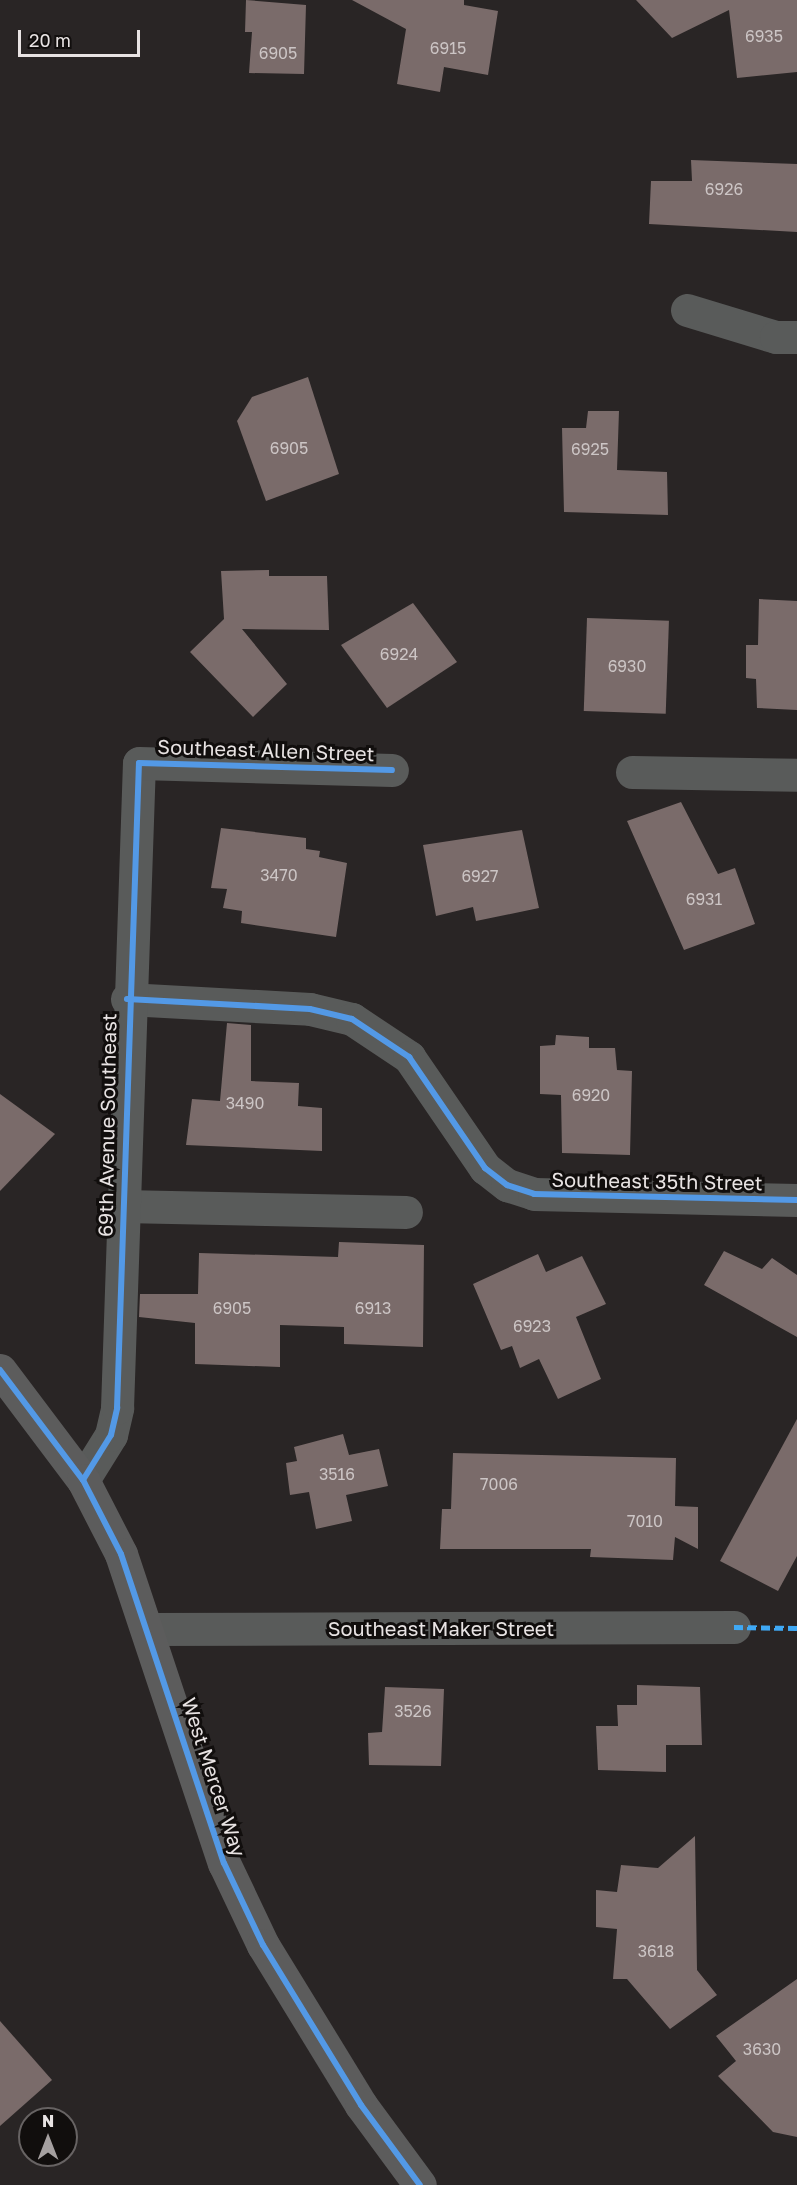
<!DOCTYPE html>
<html>
<head>
<meta charset="utf-8">
<style>
  body { margin:0 }
  #map { position:relative; width:797px; height:2185px; overflow:hidden; background:#292525; font-family:"Golos Text",sans-serif }
  div>[style] { position:absolute }
  .building>* { inset:0; background:#7a6b6a; transform-origin:0 0 }
  .street>* { height:33px; margin:-16.5px; padding:0 16.5px; transform-origin:16.5px; border-radius:16.5px; background:#595b5a }
  .secondary>* { height:33px; margin:-16.5px; padding:0 16.5px; transform-origin:16.5px; border-radius:16.5px; background:#5c5c5c }
  .quiet>* { height:4.5px; margin-top:-2.25px; transform-origin:0; background:repeating-linear-gradient(90deg,#3fa9f5 0 9px,transparent 0 13.5px) }
  .cycleway>* { height:6px; margin:-3px; padding:0 3px; transform-origin:3px; border-radius:3px; background:#5399e6 }
  span { translate:-50% -50%; white-space:nowrap; text-align:center; line-height:1.15; -webkit-text-stroke:6px #110e0d; paint-order:stroke }
  .number-label { font-size:16px; color:#ccc5c5 }
  .number-label span { -webkit-text-stroke-width:0 }
  .street-label { font-size:20px; color:#e8e3e3 }
  .north { position:absolute; left:18px; top:2107px; width:60px; height:60px; box-sizing:border-box; background:#110e0d; border:2px solid #676363; border-radius:50%; rotate:0deg; font-size:16px; font-weight:700; line-height:24px; text-align:center; color:#e8e3e3 }
  .north::after { content:''; display:block; margin:auto; width:21px; height:27px; background:#a5a0a0; clip-path:polygon(50% 0,100% 100%,50% 72%,0 100%) }
  .scale { position:absolute; left:18px; top:30px; width:122px; height:27px; box-sizing:border-box; border:3px solid #e8e3e3; border-top:0; padding-left:8px; font-size:18px; line-height:21px; white-space:nowrap; color:#e8e3e3; -webkit-text-stroke:4px #110e0d; paint-order:stroke }
</style>
</head>
<body>
<div id="map">
  <div class="building">
    <div style="clip-path:polygon(246px 0,306px 5px,304px 74px,249px 73px,252px 32px,245px 32px)"></div>
    <div style="clip-path:polygon(352px 0,464px 0,464px 5px,498px 11px,488px 75px,444px 67px,440px 92px,397px 84px,406px 29px)"></div>
    <div style="clip-path:polygon(636px 0,797px 0,797px 72px,737px 78px,729px 10px,672px 38px)"></div>
    <div style="clip-path:polygon(691px 160px,797px 164px,797px 232px,649px 224px,651px 181px,692px 181px)"></div>
    <div style="clip-path:polygon(308px 377px,339px 474px,266px 501px,237px 421px,252px 397px)"></div>
    <div style="clip-path:polygon(588px 411px,619px 411px,617px 470px,667px 472px,668px 515px,564px 512px,562px 428px,586px 428px)"></div>
    <div style="clip-path:polygon(269px 570px,269px 576px,327px 576px,329px 630px,242px 629px,287px 684px,253px 717px,190px 652px,224px 619px,221px 571px)"></div>
    <div style="clip-path:polygon(759px 599px,797px 601px,797px 710px,757px 708px,756px 679px,746px 678px,746px 645px,758px 645px)"></div>
    <div style="clip-path:polygon(413px 603px,457px 662px,387px 708px,341px 645px)"></div>
    <div style="left:587px;top:618px;width:82px;height:93px;rotate:2deg"></div>
    <div style="clip-path:polygon(681px 802px,718px 874px,735px 868px,755px 924px,684px 950px,627px 821px)"></div>
    <div style="clip-path:polygon(221px 828px,306px 838px,306px 849px,320px 851px,319px 857px,347px 863px,336px 937px,241px 923px,242px 911px,223px 908px,227px 889px,211px 888px)"></div>
    <div style="clip-path:polygon(522px 830px,539px 908px,476px 921px,473px 907px,436px 916px,423px 845px)"></div>
    <div style="clip-path:polygon(227px 1023px,251px 1025px,251px 1081px,299px 1083px,298px 1106px,322px 1108px,322px 1151px,186px 1145px,192px 1099px,220px 1101px)"></div>
    <div style="clip-path:polygon(556px 1035px,589px 1037px,589px 1048px,615px 1048px,617px 1070px,632px 1071px,630px 1155px,562px 1153px,561px 1095px,540px 1094px,540px 1046px,555px 1045px)"></div>
    <div style="clip-path:polygon(0 1094px,55px 1134px,0 1191px)"></div>
    <div style="clip-path:polygon(339px 1242px,424px 1245px,423px 1347px,344px 1344px,344px 1327px,280px 1325px,280px 1367px,195px 1364px,195px 1323px,139px 1317px,140px 1294px,198px 1294px,199px 1253px,338px 1257px)"></div>
    <div style="clip-path:polygon(724px 1251px,762px 1269px,772px 1258px,797px 1275px,797px 1337px,704px 1285px)"></div>
    <div style="clip-path:polygon(538px 1254px,546px 1272px,582px 1256px,606px 1304px,576px 1317px,601px 1379px,558px 1399px,539px 1359px,520px 1368px,512px 1346px,501px 1350px,473px 1284px)"></div>
    <div style="clip-path:polygon(797px 1419px,797px 1556px,778px 1591px,720px 1561px)"></div>
    <div style="clip-path:polygon(343px 1434px,349px 1455px,379px 1449px,388px 1486px,346px 1495px,352px 1521px,316px 1529px,309px 1492px,290px 1495px,286px 1463px,297px 1461px,294px 1447px)"></div>
    <div style="clip-path:polygon(453px 1453px,676px 1458px,675px 1506px,698px 1507px,698px 1549px,675px 1537px,673px 1560px,590px 1557px,591px 1549px,440px 1549px,442px 1509px,451px 1509px)"></div>
    <div style="clip-path:polygon(637px 1685px,700px 1687px,702px 1745px,666px 1745px,666px 1772px,598px 1770px,596px 1726px,618px 1726px,617px 1705px,637px 1705px)"></div>
    <div style="clip-path:polygon(385px 1687px,444px 1689px,441px 1766px,369px 1765px,368px 1733px,382px 1732px)"></div>
    <div style="clip-path:polygon(695px 1836px,697px 1970px,717px 1995px,670px 2029px,627px 1979px,613px 1979px,617px 1929px,596px 1927px,596px 1890px,617px 1892px,621px 1865px,658px 1868px)"></div>
    <div style="clip-path:polygon(797px 1979px,797px 2137px,773px 2132px,718px 2076px,736px 2061px,716px 2036px)"></div>
    <div style="clip-path:polygon(0 2021px,52px 2080px,0 2126px)"></div>
  </div>
  <div class="street">
    <div style="left:687px;top:310px;width:93px;rotate:16.9deg"></div>
    <div style="left:776px;top:337px;width:21px"></div>
    <div style="left:632px;top:772px;width:165px;rotate:1deg"></div>
    <div style="left:127px;top:999px;width:183px;rotate:3.1deg"></div>
    <div style="left:310px;top:1009px;width:43px;rotate:13.4deg"></div>
    <div style="left:352px;top:1019px;width:69px;rotate:33.7deg"></div>
    <div style="left:409px;top:1057px;width:135px;rotate:55.6deg"></div>
    <div style="left:485px;top:1168px;width:28px;rotate:38deg"></div>
    <div style="left:507px;top:1185px;width:28px;rotate:18deg"></div>
    <div style="left:534px;top:1194px;width:263px;rotate:1.3deg"></div>
    <div style="left:122px;top:1206px;width:284px;rotate:1.2deg"></div>
    <div style="left:83px;top:1480px;width:53px;rotate:-58.1deg"></div>
    <div style="left:111px;top:1435px;width:28px;rotate:-77deg"></div>
    <div style="left:117px;top:1408px;width:645px;rotate:-88.05deg"></div>
    <div style="left:139px;top:763px;width:253px;rotate:1.6deg"></div>
    <div style="left:149px;top:1629px;width:585px;rotate:-0.2deg"></div>
  </div>
  <div class="secondary">
    <div style="left:0;top:1370px;width:138px;rotate:53deg"></div>
    <div style="left:83px;top:1480px;width:83px;rotate:62.8deg"></div>
    <div style="left:121px;top:1554px;width:326px;rotate:71.6deg"></div>
    <div style="left:224px;top:1863px;width:91px;rotate:64.6deg"></div>
    <div style="left:263px;top:1945px;width:188px;rotate:58.5deg"></div>
    <div style="left:361px;top:2105px;width:99px;rotate:53.6deg"></div>
  </div>
  <div class="quiet">
    <div style="left:734px;top:1627px;width:63px;rotate:0.9deg"></div>
  </div>
  <div class="cycleway">
    <div style="left:127px;top:999px;width:183px;rotate:3.1deg"></div>
    <div style="left:310px;top:1009px;width:43px;rotate:13.4deg"></div>
    <div style="left:352px;top:1019px;width:69px;rotate:33.7deg"></div>
    <div style="left:409px;top:1057px;width:135px;rotate:55.6deg"></div>
    <div style="left:485px;top:1168px;width:28px;rotate:38deg"></div>
    <div style="left:507px;top:1185px;width:28px;rotate:18deg"></div>
    <div style="left:534px;top:1194px;width:263px;rotate:1.3deg"></div>
    <div style="left:0;top:1370px;width:138px;rotate:53deg"></div>
    <div style="left:83px;top:1480px;width:83px;rotate:62.8deg"></div>
    <div style="left:121px;top:1554px;width:326px;rotate:71.6deg"></div>
    <div style="left:224px;top:1863px;width:91px;rotate:64.6deg"></div>
    <div style="left:263px;top:1945px;width:188px;rotate:58.5deg"></div>
    <div style="left:361px;top:2105px;width:99px;rotate:53.6deg"></div>
    <div style="left:83px;top:1480px;width:53px;rotate:-58.1deg"></div>
    <div style="left:111px;top:1435px;width:28px;rotate:-77deg"></div>
    <div style="left:117px;top:1408px;width:645px;rotate:-88.05deg"></div>
    <div style="left:139px;top:763px;width:253px;rotate:1.6deg"></div>
  </div>
  <div class="number-label">
    <span style="left:764px;top:36px">6935</span>
    <span style="left:448px;top:48px">6915</span>
    <span style="left:278px;top:53px">6905</span>
    <span style="left:724px;top:189px">6926</span>
    <span style="left:289px;top:448px">6905</span>
    <span style="left:590px;top:449px">6925</span>
    <span style="left:399px;top:654px">6924</span>
    <span style="left:627px;top:666px">6930</span>
    <span style="left:279px;top:875px">3470</span>
    <span style="left:480px;top:876px">6927</span>
    <span style="left:704px;top:899px">6931</span>
    <span style="left:591px;top:1095px">6920</span>
    <span style="left:245px;top:1103px">3490</span>
    <span style="left:232px;top:1308px">6905</span>
    <span style="left:373px;top:1308px">6913</span>
    <span style="left:532px;top:1326px">6923</span>
    <span style="left:337px;top:1474px">3516</span>
    <span style="left:499px;top:1484px">7006</span>
    <span style="left:645px;top:1521px">7010</span>
    <span style="left:413px;top:1711px">3526</span>
    <span style="left:656px;top:1951px">3618</span>
    <span style="left:762px;top:2049px">3630</span>
  </div>
  <div class="street-label">
    <span style="left:266px;top:750px;rotate:2deg">Southeast Allen Street</span>
    <span style="left:107px;top:1125px;rotate:-89deg">69th Avenue Southeast</span>
    <span style="left:657px;top:1181px;rotate:1deg">Southeast 35th Street</span>
    <span style="left:441px;top:1628px">Southeast Maker Street</span>
    <span style="left:214px;top:1777px;rotate:72deg">West Mercer Way</span>
  </div>
  <div class="north">N</div>
  <div class="scale">20 m</div>
</div>
</body>
</html>
